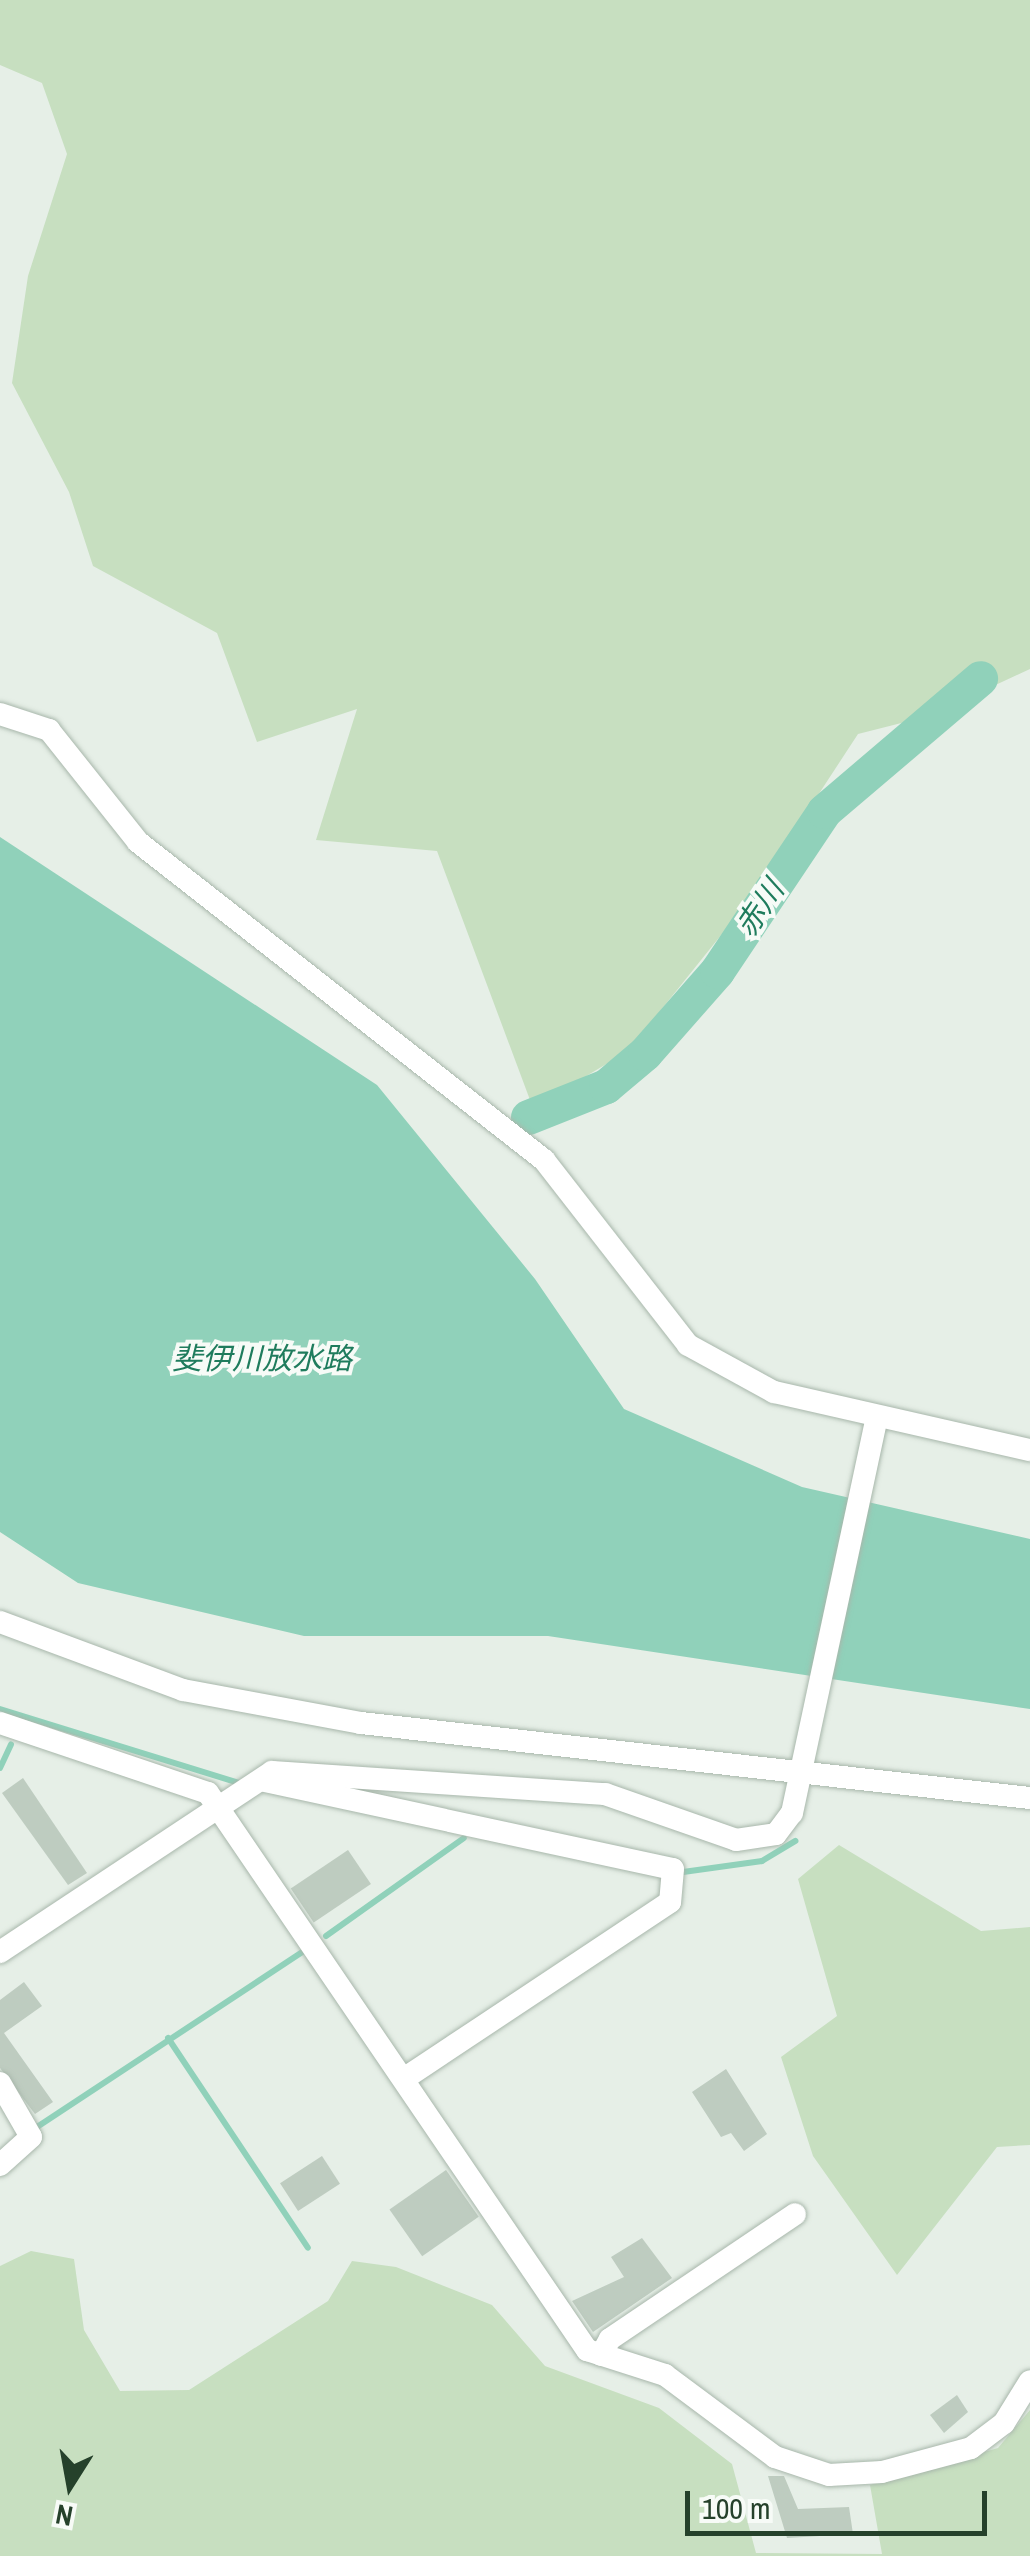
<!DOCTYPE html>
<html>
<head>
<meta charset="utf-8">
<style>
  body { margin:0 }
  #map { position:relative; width:1030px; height:2556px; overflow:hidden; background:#e6efe7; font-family:"Archivo Narrow","Noto Sans JP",sans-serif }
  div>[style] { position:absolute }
  .green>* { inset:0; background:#c7dfc0 }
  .water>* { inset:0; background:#90d1ba }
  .stream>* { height:6px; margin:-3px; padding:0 3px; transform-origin:3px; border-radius:3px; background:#90d1ba }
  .river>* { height:35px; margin:-17.5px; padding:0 17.5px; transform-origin:17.5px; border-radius:17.5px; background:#90d1ba }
  .building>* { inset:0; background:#beccc0; transform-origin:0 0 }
  .roads { filter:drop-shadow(0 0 2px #a8b7ab) drop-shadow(0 0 2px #a8b7ab) }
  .minor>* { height:22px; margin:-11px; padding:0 11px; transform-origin:11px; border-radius:11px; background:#fff }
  span { translate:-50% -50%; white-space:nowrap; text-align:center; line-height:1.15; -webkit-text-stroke:8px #f7fbf7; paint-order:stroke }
  .water-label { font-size:30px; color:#1f7c5d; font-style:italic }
  .north { position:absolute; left:20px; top:2436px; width:100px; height:100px; -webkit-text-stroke:8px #f7fbf7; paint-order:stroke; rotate:191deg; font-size:28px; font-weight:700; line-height:40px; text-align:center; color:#25412b }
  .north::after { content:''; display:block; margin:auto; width:35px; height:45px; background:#25412b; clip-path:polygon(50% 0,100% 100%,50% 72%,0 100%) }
  .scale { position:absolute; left:685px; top:2491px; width:302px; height:45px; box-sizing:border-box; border:5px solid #25412b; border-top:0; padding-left:12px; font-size:30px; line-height:35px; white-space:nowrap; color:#25412b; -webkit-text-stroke:8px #f7fbf7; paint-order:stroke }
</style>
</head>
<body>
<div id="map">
  <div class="green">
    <div style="clip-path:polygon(0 0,1030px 0,1030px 669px,929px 716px,858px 734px,750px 899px,628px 1051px,533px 1108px,437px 851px,316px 840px,357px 709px,257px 742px,217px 633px,93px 566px,69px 492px,12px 383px,28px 276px,67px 154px,42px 83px,0 65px)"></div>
    <div style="clip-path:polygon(839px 1845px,981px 1931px,1030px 1927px,1030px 2145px,997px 2147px,897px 2275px,813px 2156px,781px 2057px,837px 2016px,798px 1879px)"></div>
    <div style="clip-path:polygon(31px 2251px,74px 2259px,84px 2330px,120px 2391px,189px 2390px,328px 2301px,352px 2261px,396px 2267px,492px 2305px,545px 2366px,659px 2408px,732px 2464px,756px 2553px,882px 2554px,870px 2485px,998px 2448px,1030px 2410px,1030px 2556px,0 2556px,0 2266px)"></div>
  </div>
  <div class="water">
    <div style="clip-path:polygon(0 837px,377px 1085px,535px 1279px,624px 1409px,802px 1487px,1030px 1539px,1030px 1709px,548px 1636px,304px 1636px,78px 1583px,0 1532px)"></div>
  </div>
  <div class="stream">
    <div style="left:0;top:1709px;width:254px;rotate:17.2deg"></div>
    <div style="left:0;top:1768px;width:26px;rotate:-65deg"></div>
    <div style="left:676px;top:1873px;width:87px;rotate:-7.9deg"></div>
    <div style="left:762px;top:1861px;width:39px;rotate:-31deg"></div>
    <div style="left:326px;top:1936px;width:169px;rotate:-35.4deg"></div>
    <div style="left:168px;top:2038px;width:252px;rotate:56.3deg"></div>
    <div style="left:37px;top:2127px;width:320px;rotate:-33.4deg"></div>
  </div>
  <div class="river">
    <div style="left:528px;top:1117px;width:84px;rotate:-21.7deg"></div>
    <div style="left:606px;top:1086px;width:51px;rotate:-40.2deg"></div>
    <div style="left:645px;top:1053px;width:109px;rotate:-48.7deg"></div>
    <div style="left:717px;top:971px;width:192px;rotate:-56.2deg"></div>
    <div style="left:824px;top:811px;width:205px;rotate:-40.4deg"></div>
  </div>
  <div class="building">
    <div style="clip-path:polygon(23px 1778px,87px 1873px,68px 1885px,2px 1793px)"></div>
    <div style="left:348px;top:1850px;width:41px;height:69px;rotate:56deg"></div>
    <div style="clip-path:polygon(24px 1982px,42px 2006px,4px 2033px,53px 2102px,35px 2114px,0 2068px,0 2000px)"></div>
    <div style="clip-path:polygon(726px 2069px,767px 2134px,744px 2151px,731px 2133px,721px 2137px,692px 2092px)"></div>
    <div style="left:322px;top:2156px;width:33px;height:50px;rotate:57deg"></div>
    <div style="left:446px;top:2170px;width:57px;height:69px;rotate:55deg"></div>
    <div style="clip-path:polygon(642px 2238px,672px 2278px,593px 2332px,572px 2301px,624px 2277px,611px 2257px)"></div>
    <div style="clip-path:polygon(957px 2395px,968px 2412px,944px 2433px,930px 2415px)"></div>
    <div style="clip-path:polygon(768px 2476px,784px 2476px,798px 2509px,849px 2507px,853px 2534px,787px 2538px)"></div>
  </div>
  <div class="roads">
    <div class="minor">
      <div style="left:0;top:714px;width:52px;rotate:18.1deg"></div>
      <div style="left:49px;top:730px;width:143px;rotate:51.5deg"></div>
      <div style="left:138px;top:842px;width:516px;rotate:38.07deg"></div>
      <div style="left:544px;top:1160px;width:234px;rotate:52.1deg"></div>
      <div style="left:688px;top:1345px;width:98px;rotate:28.7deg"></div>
      <div style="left:774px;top:1392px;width:262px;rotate:12.8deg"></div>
      <div style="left:0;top:1622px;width:195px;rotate:20.4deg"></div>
      <div style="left:183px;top:1690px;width:181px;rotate:10.5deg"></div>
      <div style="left:361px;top:1723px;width:673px;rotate:6.4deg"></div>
      <div style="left:0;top:1723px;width:219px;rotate:18.6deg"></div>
      <div style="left:208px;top:1793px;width:674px;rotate:55.77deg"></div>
      <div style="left:587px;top:2350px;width:82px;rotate:17.8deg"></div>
      <div style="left:665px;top:2375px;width:137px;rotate:36.7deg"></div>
      <div style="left:775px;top:2457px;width:57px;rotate:18.4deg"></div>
      <div style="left:829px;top:2475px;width:53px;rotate:-3.2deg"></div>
      <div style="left:882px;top:2472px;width:92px;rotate:-15.1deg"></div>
      <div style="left:971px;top:2448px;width:41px;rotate:-37.1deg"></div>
      <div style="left:1004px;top:2423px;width:49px;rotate:-58.2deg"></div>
      <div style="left:265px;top:1781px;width:417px;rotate:12.2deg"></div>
      <div style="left:673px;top:1869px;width:33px;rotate:95deg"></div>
      <div style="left:670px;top:1902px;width:318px;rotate:146.4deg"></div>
      <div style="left:0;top:1952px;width:326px;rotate:-33.5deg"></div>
      <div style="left:272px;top:1772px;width:334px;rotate:3.8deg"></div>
      <div style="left:605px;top:1794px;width:139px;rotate:19.3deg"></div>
      <div style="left:736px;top:1840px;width:40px;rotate:-8.5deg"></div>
      <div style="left:776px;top:1834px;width:26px;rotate:-53deg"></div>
      <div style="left:792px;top:1813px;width:401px;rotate:-77.9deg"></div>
      <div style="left:0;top:2083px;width:62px;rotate:60.1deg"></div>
      <div style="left:31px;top:2137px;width:42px;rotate:137.9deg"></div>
      <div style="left:601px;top:2355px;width:18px;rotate:-61deg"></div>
      <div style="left:610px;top:2339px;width:223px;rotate:-34deg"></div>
    </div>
  </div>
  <div class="water-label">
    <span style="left:759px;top:908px;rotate:-56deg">赤川</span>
    <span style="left:262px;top:1358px">斐伊川放水路</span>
  </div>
  <div class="north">N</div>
  <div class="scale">100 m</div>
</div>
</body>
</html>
